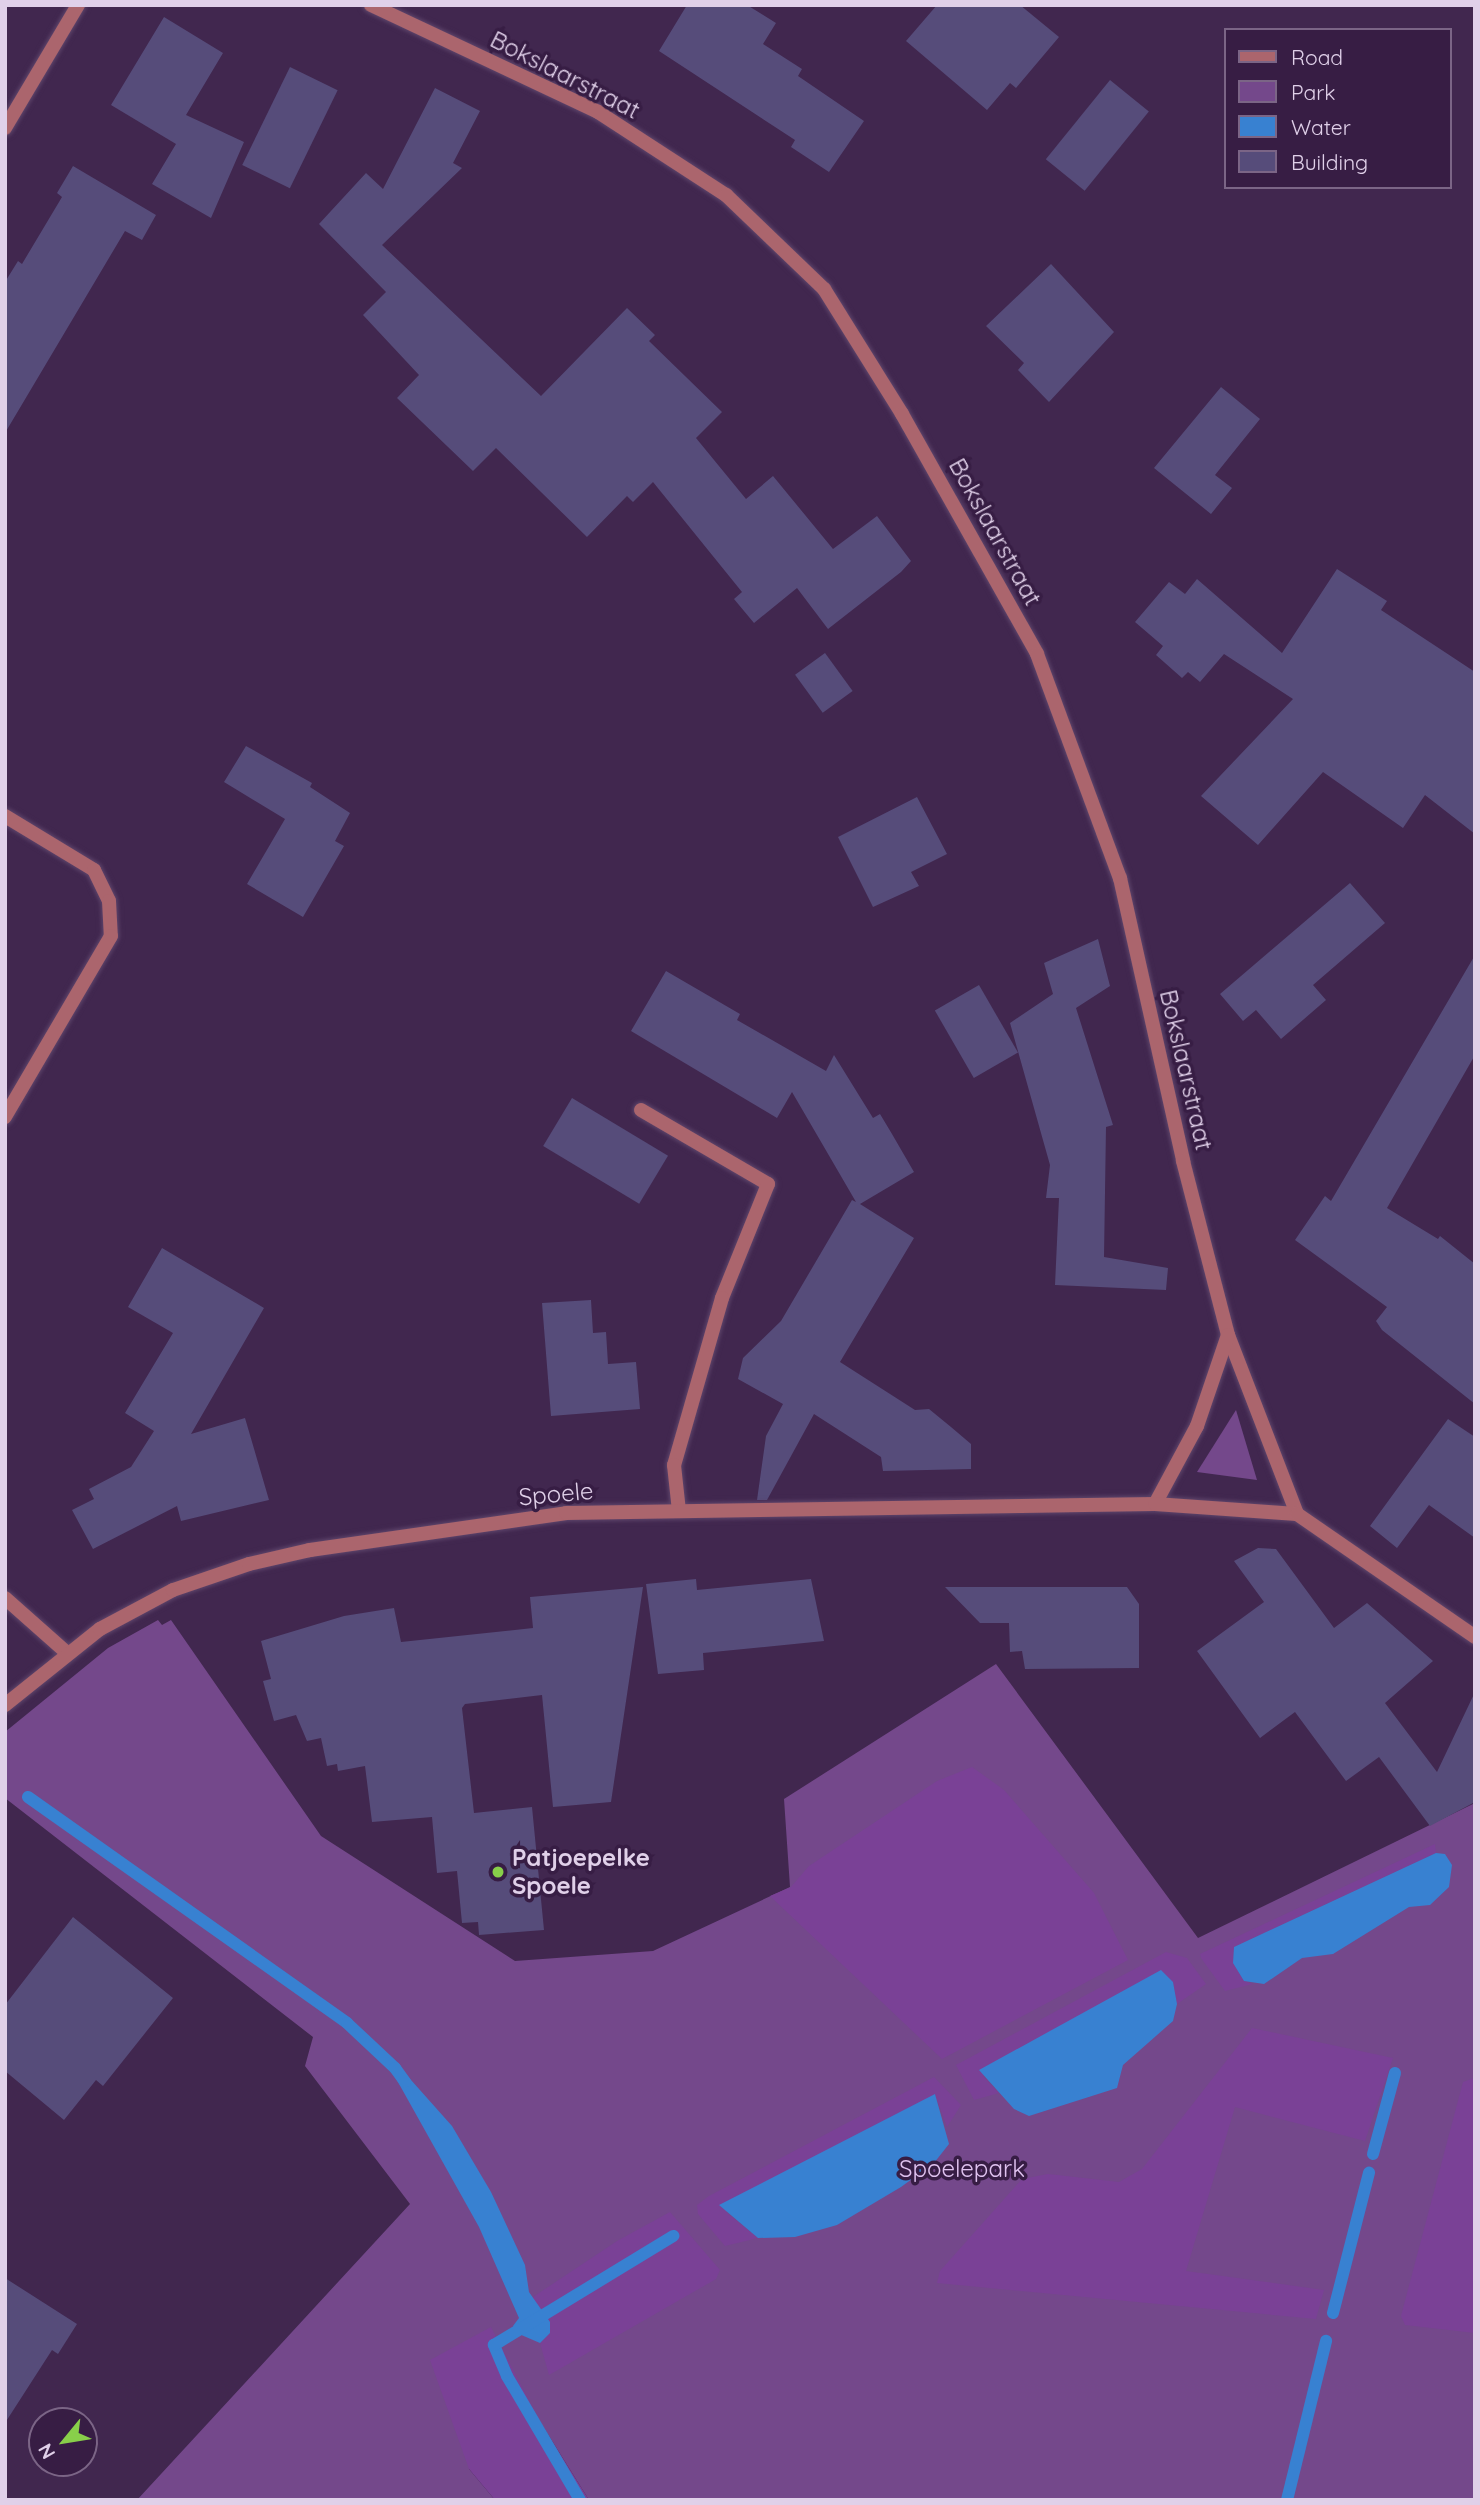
<!DOCTYPE html>
<html>
<head>
<meta charset="utf-8">
<style>
  body { margin:0 }
  #map { position:relative; width:1480px; height:2505px; overflow:hidden; background:#41274f; font-family:Quicksand,sans-serif }
  div>[style] { position:absolute }
  .green>* { inset:0; background:#74488b }
  .forest>* { inset:0; background:#7a4196 }
  .water>* { inset:0; background:#3881d1 }
  .stream>* { height:12px; margin:-6px; padding:0 6px; transform-origin:6px; border-radius:6px; background:#3881d1 }
  .building>* { inset:0; background:#564c7a; transform-origin:0 0 }
  .roads { filter:drop-shadow(0 0 2px #5e456b) drop-shadow(0 0 2px #5e456b) }
  .minor>* { height:14px; margin:-7px; padding:0 7px; transform-origin:7px; border-radius:7px; background:#ab656d }
  .tertiary>* { height:14px; margin:-7px; padding:0 7px; transform-origin:7px; border-radius:7px; background:#ab656d }
  .dots>* { width:19px; height:19px; translate:-50% -50%; box-sizing:border-box; border:4px solid #371d44; border-radius:50% }
  span { translate:-50% -50%; white-space:nowrap; text-align:center; line-height:1.15; -webkit-text-stroke:7px #371d44; paint-order:stroke }
  .street-label { font-size:24px; color:#e0d0e9 }
  .poi-label { font-size:24px; color:#e0d0e9; font-weight:700 }
  .left { translate:0 -50%; text-align:left }
  .park-label { font-size:24px; color:#e0c3f0 }
  .frame { position:absolute; inset:0; border:7px solid #e0d0e9; pointer-events:none }
  .legend { position:absolute; left:1224px; top:28px; width:228px; height:161px; box-sizing:border-box; background:#371d44; border:2px solid #7b6586; margin:0; padding:9px 12px; list-style:none; font-size:21px; color:#e0d0e9 }
  .legend li { display:flex; align-items:center; gap:14px; height:35px }
  .legend b { width:35px; border:2px solid #7b6586 }
  .north { position:absolute; left:28px; top:2407px; width:70px; height:70px; box-sizing:border-box; background:#371d44; border:2px solid #7b6586; border-radius:50%; rotate:240deg; font-size:19px; font-weight:700; line-height:28px; text-align:center; color:#e0d0e9 }
  .north::after { content:''; display:block; margin:auto; width:24px; height:32px; background:#88cf4a; clip-path:polygon(50% 0,100% 100%,50% 72%,0 100%) }
</style>
</head>
<body>
<div id="map">
  <div class="green">
    <div style="clip-path:polygon(1236px 1410px,1257px 1480px,1197px 1472px)"></div>
    <div style="clip-path:polygon(158px 1620px,162px 1625px,171px 1620px,321px 1836px,515px 1961px,653px 1951px,790px 1887px,784px 1799px,996px 1664px,1198px 1938px,1475px 1803px,1475px 2500px,589px 2500px,539px 2420px,469px 2469px,495px 2500px,137px 2500px,410px 2204px,305px 2066px,313px 2037px,5px 1798px,5px 1732px,108px 1648px)"></div>
  </div>
  <div class="forest">
    <div style="clip-path:polygon(972px 1767px,1004px 1790px,1094px 1893px,1128px 1960px,942px 2059px,770px 1896px,791px 1887px,809px 1866px,937px 1781px)"></div>
    <div style="clip-path:polygon(1435px 1844px,1436px 1853px,1234px 1947px,1233px 1963px,1244px 1981px,1253px 1984px,1225px 1991px,1201px 1958px,1200px 1954px)"></div>
    <div style="clip-path:polygon(1166px 1952px,1187px 1958px,1206px 1984px,1177px 2004px,1173px 1982px,983px 2076px,999px 2093px,974px 2100px,956px 2065px)"></div>
    <div style="clip-path:polygon(1252px 2028px,1393px 2058px,1365px 2141px,1235px 2107px,1186px 2271px,1324px 2290px,1316px 2319px,937px 2283px,940px 2271px,1022px 2179px,1048px 2174px,1119px 2182px,1142px 2169px)"></div>
    <div style="clip-path:polygon(934px 2077px,961px 2105px,947px 2127px,935px 2095px,726px 2212px,758px 2238px,725px 2246px,698px 2214px,697px 2205px,709px 2196px)"></div>
    <div style="clip-path:polygon(1474px 2078px,1475px 2333px,1405px 2325px,1401px 2316px,1463px 2082px)"></div>
    <div style="clip-path:polygon(670px 2212px,720px 2270px,716px 2279px,549px 2375px,540px 2343px,550px 2333px,533px 2297px,617px 2241px)"></div>
    <div style="clip-path:polygon(491px 2327px,539px 2420px,589px 2500px,495px 2500px,469px 2469px,430px 2360px)"></div>
  </div>
  <div class="water">
    <div style="clip-path:polygon(1436px 1853px,1445px 1854px,1452px 1865px,1449px 1887px,1430px 1905px,1409px 1907px,1333px 1954px,1302px 1958px,1264px 1984px,1244px 1981px,1233px 1963px,1234px 1947px)"></div>
    <div style="clip-path:polygon(1161px 1970px,1173px 1982px,1177px 2004px,1173px 2021px,1123px 2065px,1117px 2088px,1029px 2116px,1014px 2109px,979px 2070px)"></div>
    <div style="clip-path:polygon(389px 2066px,403px 2071px,452px 2126px,491px 2192px,525px 2265px,529px 2292px,550px 2322px,550px 2333px,540px 2343px,519px 2334px,513px 2326px,519px 2318px,479px 2227px)"></div>
    <div style="clip-path:polygon(935px 2094px,949px 2144px,934px 2163px,901px 2187px,837px 2225px,795px 2237px,758px 2238px,719px 2205px)"></div>
  </div>
  <div class="stream">
    <div style="left:28px;top:1797px;width:391px;rotate:35.3deg"></div>
    <div style="left:347px;top:2023px;width:66px;rotate:43.2deg"></div>
    <div style="left:395px;top:2068px;width:17px;rotate:54deg"></div>
    <div style="left:1373px;top:2154px;width:84px;rotate:-74.8deg"></div>
    <div style="left:1333px;top:2313px;width:145px;rotate:-75.6deg"></div>
    <div style="left:580px;top:2500px;width:144px;rotate:-120.5deg"></div>
    <div style="left:507px;top:2376px;width:34px;rotate:-113deg"></div>
    <div style="left:494px;top:2345px;width:210px;rotate:-31.3deg"></div>
    <div style="left:1287px;top:2500px;width:164px;rotate:-76.2deg"></div>
  </div>
  <div class="building">
    <div style="clip-path:polygon(687px 5px,747px 5px,776px 23px,763px 44px,802px 69px,798px 76px,864px 121px,829px 172px,791px 147px,795px 140px,659px 51px)"></div>
    <div style="clip-path:polygon(937px 5px,1020px 5px,1059px 37px,1016px 88px,1010px 83px,987px 110px,906px 41px)"></div>
    <div style="clip-path:polygon(164px 17px,223px 53px,186px 115px,244px 142px,211px 218px,152px 184px,176px 144px,111px 105px)"></div>
    <div style="left:290px;top:67px;width:53px;height:109px;rotate:26deg"></div>
    <div style="left:1110px;top:80px;width:50px;height:102px;rotate:39deg"></div>
    <div style="clip-path:polygon(435px 88px,480px 111px,453px 163px,462px 168px,382px 245px,541px 396px,627px 308px,655px 335px,649px 341px,722px 412px,696px 438px,746px 499px,773px 476px,833px 549px,877px 516px,911px 561px,901px 572px,828px 629px,797px 588px,754px 623px,734px 599px,742px 592px,653px 482px,633px 502px,627px 496px,587px 537px,496px 448px,473px 471px,397px 398px,419px 375px,363px 315px,386px 292px,319px 224px,366px 173px,383px 189px)"></div>
    <div style="clip-path:polygon(73px 166px,156px 215px,142px 240px,125px 231px,5px 433px,5px 282px,18px 261px,22px 264px,62px 197px,57px 193px)"></div>
    <div style="clip-path:polygon(1051px 264px,1114px 332px,1049px 402px,1018px 370px,1024px 363px,986px 326px)"></div>
    <div style="clip-path:polygon(1221px 387px,1260px 419px,1215px 475px,1232px 488px,1211px 514px,1154px 468px)"></div>
    <div style="clip-path:polygon(1337px 569px,1387px 601px,1381px 610px,1475px 672px,1475px 834px,1425px 795px,1403px 828px,1323px 772px,1258px 845px,1201px 796px,1293px 699px,1224px 654px,1200px 682px,1188px 672px,1182px 678px,1156px 655px,1163px 646px,1135px 622px,1169px 582px,1185px 594px,1197px 579px,1282px 653px)"></div>
    <div style="left:825px;top:653px;width:47px;height:37px;rotate:54deg"></div>
    <div style="clip-path:polygon(246px 746px,312px 783px,310px 787px,350px 813px,335px 841px,344px 846px,303px 917px,247px 884px,285px 819px,224px 782px)"></div>
    <div style="clip-path:polygon(917px 797px,947px 854px,911px 872px,919px 886px,873px 907px,838px 837px)"></div>
    <div style="clip-path:polygon(1350px 883px,1385px 923px,1313px 985px,1326px 1000px,1281px 1039px,1256px 1010px,1243px 1021px,1220px 994px)"></div>
    <div style="clip-path:polygon(1098px 939px,1110px 986px,1076px 1008px,1113px 1125px,1106px 1127px,1104px 1257px,1168px 1268px,1166px 1290px,1055px 1285px,1059px 1198px,1046px 1198px,1050px 1165px,1010px 1023px,1053px 994px,1044px 963px)"></div>
    <div style="clip-path:polygon(1475px 955px,1475px 1055px,1387px 1208px,1438px 1239px,1440px 1236px,1475px 1264px,1475px 1404px,1382px 1330px,1376px 1321px,1387px 1307px,1295px 1240px,1325px 1196px,1331px 1201px)"></div>
    <div style="clip-path:polygon(666px 971px,740px 1014px,737px 1020px,826px 1071px,834px 1055px,873px 1118px,880px 1114px,892px 1134px,914px 1172px,860px 1204px,914px 1238px,840px 1362px,915px 1410px,929px 1409px,951px 1427px,971px 1444px,971px 1469px,883px 1471px,881px 1457px,814px 1414px,767px 1500px,757px 1500px,766px 1436px,783px 1404px,738px 1379px,743px 1358px,781px 1321px,852px 1200px,856px 1202px,792px 1092px,777px 1118px,631px 1031px)"></div>
    <div style="left:979px;top:985px;width:78px;height:51px;rotate:60deg"></div>
    <div style="left:572px;top:1098px;width:112px;height:56px;rotate:31deg"></div>
    <div style="clip-path:polygon(162px 1248px,264px 1308px,191px 1434px,245px 1418px,269px 1500px,181px 1521px,177px 1506px,93px 1549px,72px 1510px,94px 1499px,89px 1489px,131px 1467px,154px 1431px,125px 1413px,173px 1333px,128px 1307px)"></div>
    <div style="clip-path:polygon(591px 1300px,593px 1333px,606px 1332px,608px 1364px,636px 1362px,640px 1409px,551px 1416px,542px 1303px)"></div>
    <div style="clip-path:polygon(1448px 1419px,1475px 1437px,1475px 1538px,1429px 1505px,1397px 1548px,1370px 1526px)"></div>
    <div style="clip-path:polygon(1258px 1548px,1276px 1549px,1334px 1628px,1367px 1603px,1433px 1661px,1385px 1703px,1437px 1772px,1475px 1692px,1475px 1802px,1430px 1826px,1379px 1757px,1346px 1781px,1295px 1712px,1260px 1738px,1197px 1651px,1264px 1602px,1234px 1561px)"></div>
    <div style="clip-path:polygon(696px 1579px,697px 1590px,811px 1579px,824px 1641px,703px 1653px,704px 1670px,658px 1674px,646px 1584px)"></div>
    <div style="clip-path:polygon(643px 1587px,611px 1802px,553px 1807px,542px 1695px,465px 1704px,462px 1708px,474px 1813px,532px 1807px,544px 1930px,479px 1935px,478px 1922px,462px 1923px,457px 1871px,437px 1873px,432px 1817px,372px 1822px,365px 1766px,338px 1771px,337px 1764px,327px 1766px,321px 1738px,307px 1741px,296px 1715px,274px 1721px,263px 1681px,271px 1679px,261px 1641px,344px 1616px,394px 1608px,401px 1642px,533px 1628px,530px 1597px)"></div>
    <div style="clip-path:polygon(945px 1587px,1127px 1587px,1139px 1604px,1139px 1668px,1025px 1669px,1022px 1651px,1010px 1652px,1009px 1623px,980px 1623px)"></div>
    <div style="clip-path:polygon(73px 1917px,173px 1998px,103px 2086px,96px 2080px,64px 2120px,5px 2071px,5px 2005px)"></div>
    <div style="clip-path:polygon(5px 2278px,77px 2324px,58px 2354px,52px 2350px,5px 2423px)"></div>
  </div>
  <div class="roads">
    <div class="minor">
      <div style="left:371px;top:5px;width:251px;rotate:25.2deg"></div>
      <div style="left:598px;top:112px;width:153px;rotate:33deg"></div>
      <div style="left:726px;top:195px;width:136px;rotate:43.8deg"></div>
      <div style="left:824px;top:289px;width:147px;rotate:58deg"></div>
      <div style="left:902px;top:414px;width:275px;rotate:60.6deg"></div>
      <div style="left:1037px;top:654px;width:239px;rotate:69.7deg"></div>
      <div style="left:1120px;top:878px;width:290px;rotate:77.4deg"></div>
      <div style="left:1183px;top:1161px;width:180px;rotate:75.5deg"></div>
      <div style="left:1228px;top:1335px;width:192px;rotate:68.9deg"></div>
      <div style="left:5px;top:128px;width:143px;rotate:-59.3deg"></div>
      <div style="left:5px;top:816px;width:104px;rotate:31.2deg"></div>
      <div style="left:94px;top:870px;width:34px;rotate:64deg"></div>
      <div style="left:109px;top:901px;width:35px;rotate:87deg"></div>
      <div style="left:111px;top:936px;width:210px;rotate:120.4deg"></div>
      <div style="left:641px;top:1110px;width:147px;rotate:30.2deg"></div>
      <div style="left:768px;top:1184px;width:123px;rotate:112deg"></div>
      <div style="left:722px;top:1298px;width:174px;rotate:106deg"></div>
      <div style="left:674px;top:1465px;width:46px;rotate:83.8deg"></div>
      <div style="left:1155px;top:1504px;width:89px;rotate:-61.7deg"></div>
      <div style="left:1197px;top:1426px;width:96px;rotate:-71.2deg"></div>
      <div style="left:5px;top:1598px;width:81px;rotate:41.5deg"></div>
    </div>
    <div class="tertiary">
      <div style="left:5px;top:1705px;width:122px;rotate:-38.7deg"></div>
      <div style="left:100px;top:1629px;width:83px;rotate:-28.1deg"></div>
      <div style="left:173px;top:1590px;width:80px;rotate:-18.9deg"></div>
      <div style="left:249px;top:1564px;width:63px;rotate:-12.9deg"></div>
      <div style="left:310px;top:1550px;width:259px;rotate:-8.2deg"></div>
      <div style="left:566px;top:1513px;width:589px;rotate:-0.88deg"></div>
      <div style="left:1155px;top:1504px;width:142px;rotate:4deg"></div>
      <div style="left:1297px;top:1514px;width:216px;rotate:34.6deg"></div>
    </div>
  </div>
  <div class="dots">
    <div style="left:498px;top:1872px;background:#88cf4a"></div>
  </div>
  <div class="street-label">
    <span style="left:565px;top:75px;rotate:27deg">Bokslaarstraat</span>
    <span style="left:995px;top:532px;rotate:61deg">Bokslaarstraat</span>
    <span style="left:1186px;top:1070px;rotate:77deg">Bokslaarstraat</span>
    <span style="left:556px;top:1494px;rotate:-5deg">Spoele</span>
  </div>
  <div class="poi-label">
    <span class="left" style="left:512px;top:1872px">Patjoepelke<br>Spoele</span>
  </div>
  <div class="park-label">
    <span style="left:962px;top:2169px">Spoelepark</span>
  </div>
  <div class="frame"></div>
  <ul class="legend">
  <li><b style="height:9px;background:#ab656d"></b>Road</li>
  <li><b style="height:19px;background:#74488b"></b>Park</li>
  <li><b style="height:19px;background:#3881d1"></b>Water</li>
  <li><b style="height:19px;background:#564c7a"></b>Building</li>
  </ul>
  <div class="north">N</div>
</div>
</body>
</html>
